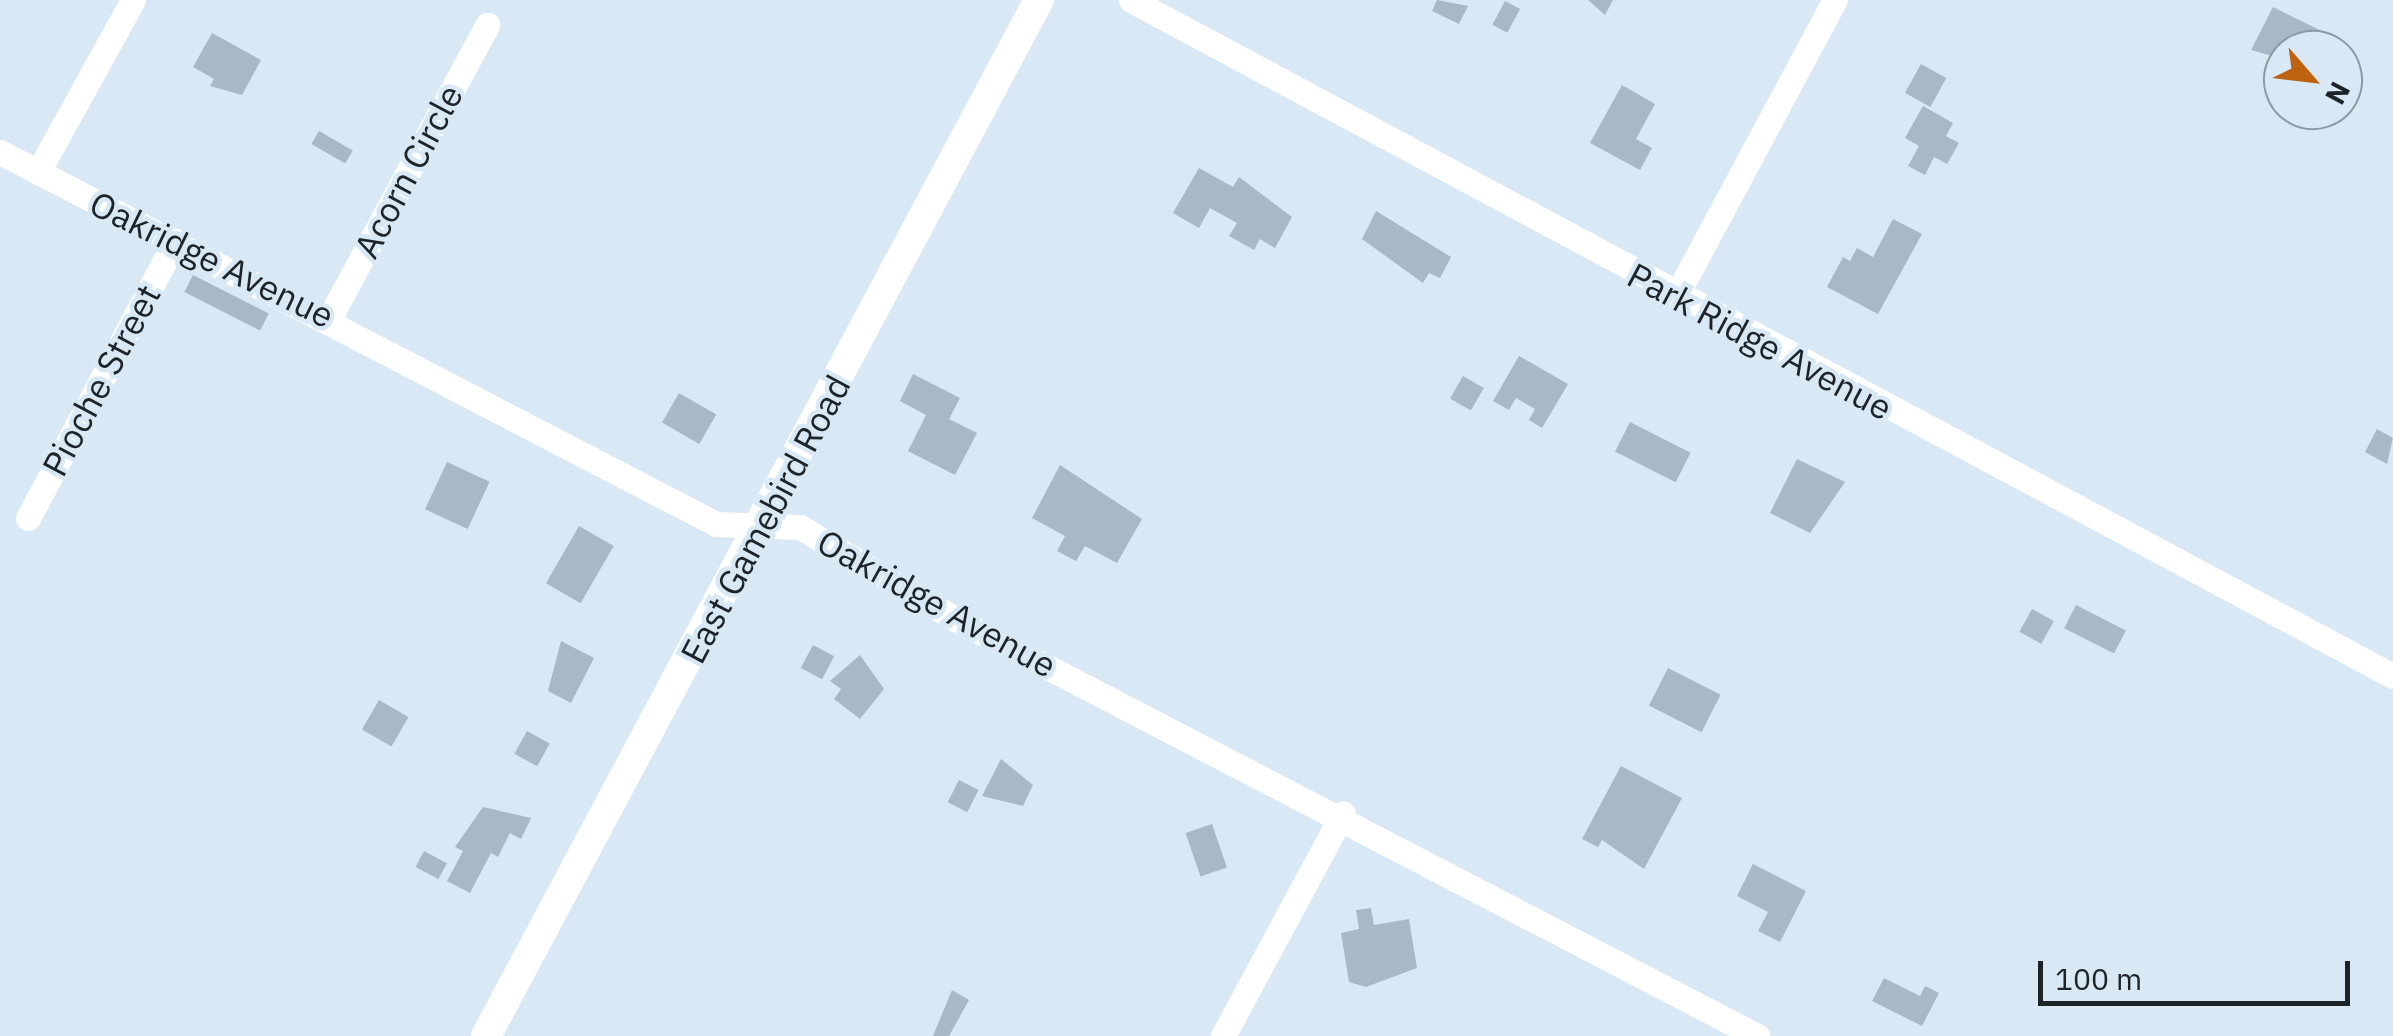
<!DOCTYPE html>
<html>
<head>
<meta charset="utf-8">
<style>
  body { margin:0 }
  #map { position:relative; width:2393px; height:1036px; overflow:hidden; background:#d8e9f5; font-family:"IBM Plex Sans",sans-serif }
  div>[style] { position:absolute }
  .building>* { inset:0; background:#a8b8c4; transform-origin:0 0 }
  .minor>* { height:25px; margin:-12.5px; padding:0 12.5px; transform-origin:12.5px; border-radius:12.5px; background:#fff }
  .major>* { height:30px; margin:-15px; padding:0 15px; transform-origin:15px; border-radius:15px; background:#fff }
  span { translate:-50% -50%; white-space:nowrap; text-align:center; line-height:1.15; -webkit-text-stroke:9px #d8e9f5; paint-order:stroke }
  .street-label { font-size:35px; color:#1d2327 }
  .north { position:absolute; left:2263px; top:30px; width:100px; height:100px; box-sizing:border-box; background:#d8e9f5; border:2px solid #8d9aa3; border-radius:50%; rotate:118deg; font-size:28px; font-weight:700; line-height:40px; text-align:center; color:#1d2327 }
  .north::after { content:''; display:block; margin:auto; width:35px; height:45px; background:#bf6210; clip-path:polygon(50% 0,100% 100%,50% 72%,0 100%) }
  .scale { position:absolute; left:2038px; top:961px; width:312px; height:45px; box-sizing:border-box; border:5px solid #1d2327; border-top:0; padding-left:12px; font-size:30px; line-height:35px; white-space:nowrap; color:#1d2327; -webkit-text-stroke:8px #d8e9f5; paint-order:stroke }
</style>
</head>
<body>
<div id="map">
  <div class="building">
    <div style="clip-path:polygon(1437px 0,1468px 6px,1459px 24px,1432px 11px)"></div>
    <div style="clip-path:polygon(1588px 0,1613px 0,1605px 15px)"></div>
    <div style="left:1505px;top:1px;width:17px;height:27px;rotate:28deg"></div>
    <div style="clip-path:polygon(2273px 7px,2336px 38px,2330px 50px,2283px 50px,2283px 59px,2251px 50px)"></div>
    <div style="clip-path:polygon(212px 33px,261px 60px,242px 95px,210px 86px,214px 79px,193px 67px)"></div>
    <div style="left:1921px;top:64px;width:29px;height:33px;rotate:29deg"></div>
    <div style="clip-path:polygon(1622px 85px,1655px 104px,1636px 139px,1652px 148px,1640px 170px,1590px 143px)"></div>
    <div style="clip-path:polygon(1923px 106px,1953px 123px,1946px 136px,1959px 143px,1947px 164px,1934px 157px,1925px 175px,1908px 166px,1919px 146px,1905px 138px)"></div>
    <div style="left:319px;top:131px;width:39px;height:15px;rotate:30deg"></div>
    <div style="clip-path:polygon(1199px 168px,1233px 187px,1239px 177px,1292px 217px,1275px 248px,1260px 239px,1254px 250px,1229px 236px,1237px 223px,1210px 208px,1199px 228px,1173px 213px)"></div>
    <div style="clip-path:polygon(1376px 211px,1451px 257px,1440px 278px,1429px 273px,1423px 283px,1362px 239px)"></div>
    <div style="clip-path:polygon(1893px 219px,1922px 234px,1878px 314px,1827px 287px,1843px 257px,1850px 261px,1857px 248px,1873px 257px)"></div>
    <div style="left:193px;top:275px;width:85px;height:19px;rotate:27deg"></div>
    <div style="clip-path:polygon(1519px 356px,1568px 384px,1542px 428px,1529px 420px,1535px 409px,1516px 398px,1509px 410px,1493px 401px)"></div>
    <div style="clip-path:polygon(913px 374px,960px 398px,949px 419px,977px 433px,955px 475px,908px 451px,926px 415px,900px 401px)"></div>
    <div style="left:1463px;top:376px;width:24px;height:26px;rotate:30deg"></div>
    <div style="left:679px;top:393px;width:43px;height:34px;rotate:30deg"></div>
    <div style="left:1630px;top:422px;width:68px;height:33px;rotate:27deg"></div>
    <div style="clip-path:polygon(2377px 429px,2393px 438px,2387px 464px,2365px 452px)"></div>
    <div style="clip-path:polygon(1797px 459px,1845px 482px,1810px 533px,1770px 513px)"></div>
    <div style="left:447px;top:462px;width:47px;height:52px;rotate:25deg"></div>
    <div style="clip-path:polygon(1060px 465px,1142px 519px,1117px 563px,1085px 546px,1076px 561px,1057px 551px,1065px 536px,1032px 518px)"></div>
    <div style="left:579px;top:526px;width:40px;height:66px;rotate:30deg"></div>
    <div style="left:2076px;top:605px;width:56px;height:26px;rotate:27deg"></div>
    <div style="left:2032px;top:609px;width:25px;height:26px;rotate:29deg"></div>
    <div style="clip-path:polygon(561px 641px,594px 658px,571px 703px,548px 691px)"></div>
    <div style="left:813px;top:645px;width:24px;height:26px;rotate:28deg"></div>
    <div style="clip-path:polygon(860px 655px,884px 689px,860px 719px,834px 699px,841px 689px,830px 681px)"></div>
    <div style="left:1668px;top:668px;width:59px;height:42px;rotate:27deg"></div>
    <div style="left:379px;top:700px;width:34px;height:34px;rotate:30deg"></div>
    <div style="left:527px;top:731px;width:26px;height:26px;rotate:29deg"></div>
    <div style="clip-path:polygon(1001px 759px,1033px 785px,1023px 806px,982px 796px)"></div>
    <div style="clip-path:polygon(1621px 766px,1682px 798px,1644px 869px,1602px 840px,1598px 847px,1582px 839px)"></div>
    <div style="left:959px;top:780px;width:22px;height:25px;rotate:27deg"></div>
    <div style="clip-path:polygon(483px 807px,531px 818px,521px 839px,510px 833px,498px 857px,491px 853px,470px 893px,447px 881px,463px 851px,455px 847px)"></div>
    <div style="left:1212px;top:824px;width:46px;height:28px;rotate:71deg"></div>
    <div style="left:424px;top:851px;width:26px;height:18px;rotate:28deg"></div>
    <div style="clip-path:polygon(1753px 864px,1806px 891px,1780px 942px,1758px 931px,1768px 912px,1737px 896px)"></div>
    <div style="clip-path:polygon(1371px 908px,1374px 925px,1409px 919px,1417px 968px,1366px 987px,1349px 982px,1341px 933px,1359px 929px,1356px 910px)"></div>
    <div style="clip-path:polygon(1884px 978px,1920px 996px,1925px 986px,1939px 993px,1922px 1026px,1872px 1001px)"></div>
    <div style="clip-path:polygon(952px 990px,969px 1000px,949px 1036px,933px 1036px)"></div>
  </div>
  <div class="minor">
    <div style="left:1131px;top:0;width:1432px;rotate:28.18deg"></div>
    <div style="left:0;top:152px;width:807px;rotate:27.45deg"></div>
    <div style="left:716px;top:524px;width:84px;rotate:2deg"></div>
    <div style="left:800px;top:527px;width:182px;rotate:30.6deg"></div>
    <div style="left:957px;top:620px;width:902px;rotate:27.47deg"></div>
    <div style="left:38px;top:172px;width:196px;rotate:-61.1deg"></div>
    <div style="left:1676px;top:296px;width:336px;rotate:-61.8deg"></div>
    <div style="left:330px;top:317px;width:332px;rotate:-61.7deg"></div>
    <div style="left:28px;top:518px;width:314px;rotate:-62deg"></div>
    <div style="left:1223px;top:1036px;width:253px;rotate:-61.7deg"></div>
  </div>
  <div class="major">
    <div style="left:486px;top:1036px;width:1174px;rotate:-61.91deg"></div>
  </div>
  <div class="street-label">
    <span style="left:408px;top:171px;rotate:-62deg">Acorn Circle</span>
    <span style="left:212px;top:259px;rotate:26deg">Oakridge Avenue</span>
    <span style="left:1760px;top:341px;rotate:28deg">Park Ridge Avenue</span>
    <span style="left:101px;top:380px;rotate:-62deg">Pioche Street</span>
    <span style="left:765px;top:519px;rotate:-62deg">East Gamebird Road</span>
    <span style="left:937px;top:603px;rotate:29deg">Oakridge Avenue</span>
  </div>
  <div class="north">N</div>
  <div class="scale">100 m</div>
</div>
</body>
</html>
